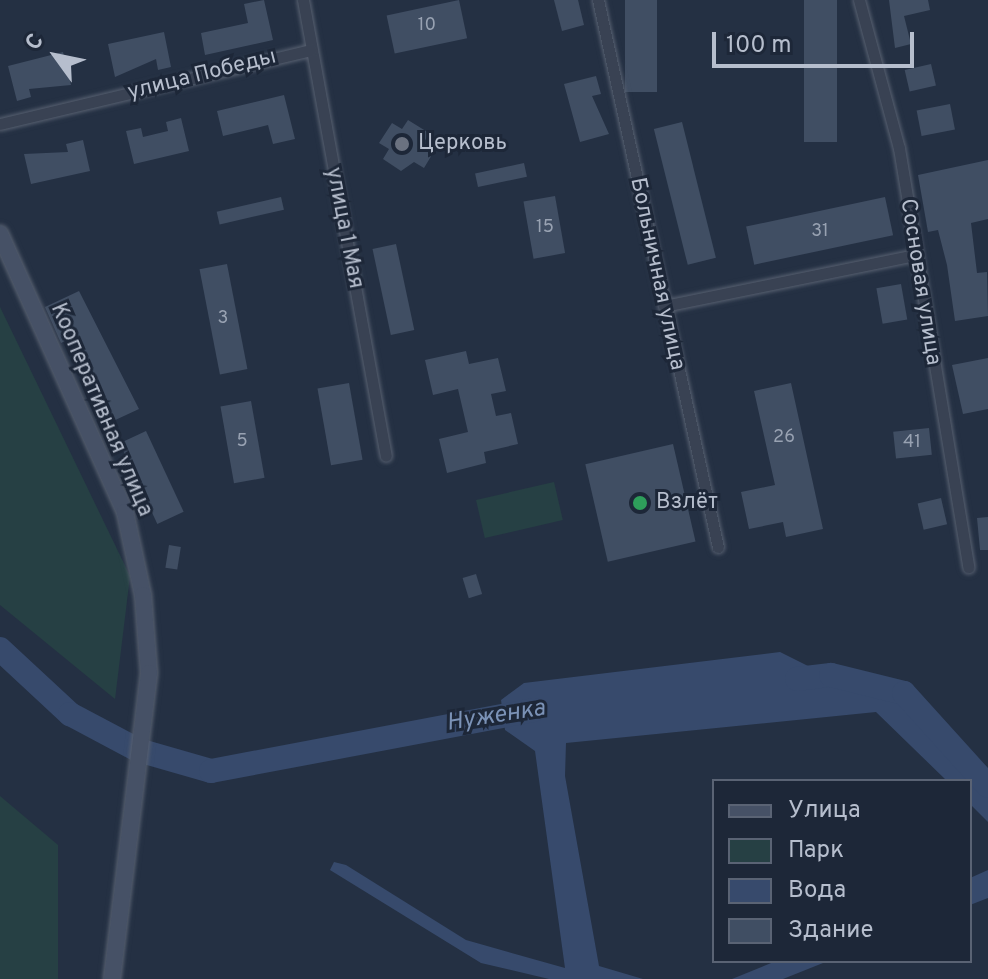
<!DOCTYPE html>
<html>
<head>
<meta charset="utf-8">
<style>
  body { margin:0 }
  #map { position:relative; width:988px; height:979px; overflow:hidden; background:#243043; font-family:Overpass,sans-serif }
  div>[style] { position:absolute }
  .green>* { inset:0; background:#264044; transform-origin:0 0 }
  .water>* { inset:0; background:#374a6c }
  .river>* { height:24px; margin:-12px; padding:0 12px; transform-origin:12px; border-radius:12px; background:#374a6c }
  .building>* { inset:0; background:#404e63; transform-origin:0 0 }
  .roads { filter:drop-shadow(0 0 2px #576070) drop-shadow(0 0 2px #576070) }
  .street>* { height:11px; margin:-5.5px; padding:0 5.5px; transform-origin:5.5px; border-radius:5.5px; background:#394253 }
  .secondary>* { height:16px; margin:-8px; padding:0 8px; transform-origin:8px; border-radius:8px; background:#465166 }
  .dots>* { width:22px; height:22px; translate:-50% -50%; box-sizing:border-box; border:4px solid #1d2738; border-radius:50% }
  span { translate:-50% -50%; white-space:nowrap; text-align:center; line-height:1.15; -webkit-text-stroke:6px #1d2738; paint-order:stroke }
  .number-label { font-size:18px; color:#98a2b2 }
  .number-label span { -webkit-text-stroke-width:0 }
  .street-label { font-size:22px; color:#b6becd }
  .poi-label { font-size:22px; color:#b6becd }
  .left { translate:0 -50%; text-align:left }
  .water-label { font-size:24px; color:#7b92b6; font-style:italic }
  .legend { position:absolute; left:712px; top:779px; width:260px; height:184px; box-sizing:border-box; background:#1d2738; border:2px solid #5a6374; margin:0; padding:10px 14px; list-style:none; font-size:24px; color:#b6becd }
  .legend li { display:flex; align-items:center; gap:16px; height:40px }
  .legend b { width:40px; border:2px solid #5a6374 }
  .north { position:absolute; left:16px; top:16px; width:80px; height:80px; -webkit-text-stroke:6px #1d2738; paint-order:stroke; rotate:303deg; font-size:22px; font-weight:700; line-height:32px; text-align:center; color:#b6becd }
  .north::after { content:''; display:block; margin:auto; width:28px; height:36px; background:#b6becd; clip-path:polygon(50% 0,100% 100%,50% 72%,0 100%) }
  .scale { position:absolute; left:712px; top:32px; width:202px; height:36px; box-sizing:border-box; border:4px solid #b6becd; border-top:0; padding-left:10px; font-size:24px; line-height:28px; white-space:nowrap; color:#b6becd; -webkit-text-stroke:6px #1d2738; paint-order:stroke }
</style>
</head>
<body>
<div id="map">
  <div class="green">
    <div style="clip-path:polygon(0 307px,130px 576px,115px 699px,0 605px)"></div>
    <div style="left:554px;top:482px;width:39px;height:80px;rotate:77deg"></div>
    <div style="clip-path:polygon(0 796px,58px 845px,58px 979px,0 979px)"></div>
  </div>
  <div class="water">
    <div style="clip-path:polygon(780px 652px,844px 684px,899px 698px,988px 783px,988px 822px,970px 804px,970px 781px,947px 781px,876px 712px,566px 743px,565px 776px,599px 966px,643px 979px,549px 979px,481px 963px,330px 870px,334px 862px,346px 865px,466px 940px,565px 968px,535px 751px,505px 730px,501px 700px,524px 683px)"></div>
    <div style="clip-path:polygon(988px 870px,988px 898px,970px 905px,970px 878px)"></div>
    <div style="clip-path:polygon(776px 961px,828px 961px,783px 979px,732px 979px)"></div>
  </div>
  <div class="river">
    <div style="left:0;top:649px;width:96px;rotate:42.9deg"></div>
    <div style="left:70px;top:714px;width:77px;rotate:27.9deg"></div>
    <div style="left:138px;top:750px;width:76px;rotate:16deg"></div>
    <div style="left:211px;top:771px;width:329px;rotate:-10.7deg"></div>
    <div style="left:797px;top:679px;width:34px;rotate:-7deg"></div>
    <div style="left:831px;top:675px;width:75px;rotate:13.9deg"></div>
    <div style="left:904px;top:693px;width:125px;rotate:47.9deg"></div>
  </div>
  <div class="building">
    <div style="clip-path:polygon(264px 0,273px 40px,205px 55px,201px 33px,248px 23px,244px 4px)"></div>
    <div style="left:459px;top:0;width:39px;height:74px;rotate:78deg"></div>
    <div style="clip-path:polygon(554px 0,578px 0,584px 25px,562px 31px)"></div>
    <div style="left:625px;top:0;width:32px;height:92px"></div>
    <div style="left:804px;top:0;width:33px;height:142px"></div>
    <div style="clip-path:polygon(889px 0,928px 0,930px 10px,904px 16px,911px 44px,895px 48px)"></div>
    <div style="clip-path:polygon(164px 32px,171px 67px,158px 70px,156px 59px,115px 77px,108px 44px)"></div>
    <div style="clip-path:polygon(63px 52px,71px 85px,29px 89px,31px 97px,17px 101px,8px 66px)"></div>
    <div style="left:931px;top:64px;width:22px;height:27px;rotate:77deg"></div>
    <div style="clip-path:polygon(596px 76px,601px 94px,592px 96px,609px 134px,580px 142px,564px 84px)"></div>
    <div style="clip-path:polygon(284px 95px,295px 139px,273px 144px,268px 125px,223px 136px,217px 111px)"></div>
    <div style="left:950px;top:104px;width:26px;height:34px;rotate:79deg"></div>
    <div style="clip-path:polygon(181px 118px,189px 151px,134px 164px,126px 131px,141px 128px,143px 137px,168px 131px,166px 122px)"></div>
    <div style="clip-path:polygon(408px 120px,429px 133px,422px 146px,433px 153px,424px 168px,414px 162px,401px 171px,383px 159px,389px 149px,379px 143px,392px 123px,402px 129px)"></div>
    <div style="left:682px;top:122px;width:140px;height:29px;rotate:76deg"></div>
    <div style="clip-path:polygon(83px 140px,90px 171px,31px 184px,24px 154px,68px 152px,66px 144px)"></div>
    <div style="clip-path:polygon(988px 160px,988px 219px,971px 223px,977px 273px,987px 272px,988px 316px,955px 321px,947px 265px,938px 230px,928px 232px,918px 175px)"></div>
    <div style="left:524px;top:163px;width:14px;height:50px;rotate:78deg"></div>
    <div style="left:555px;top:196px;width:58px;height:32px;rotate:80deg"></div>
    <div style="left:281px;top:197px;width:13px;height:66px;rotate:77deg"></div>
    <div style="left:885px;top:197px;width:39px;height:142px;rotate:78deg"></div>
    <div style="left:396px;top:244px;width:88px;height:24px;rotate:78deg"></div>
    <div style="left:227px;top:264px;width:107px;height:28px;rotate:79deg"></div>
    <div style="left:901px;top:284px;width:36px;height:25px;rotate:80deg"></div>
    <div style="clip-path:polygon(79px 291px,139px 409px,111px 422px,71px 338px,61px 343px,45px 307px)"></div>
    <div style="clip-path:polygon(466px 351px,469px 364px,498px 358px,506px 391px,491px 394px,496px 416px,511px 413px,518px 444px,484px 452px,486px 463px,447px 473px,439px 439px,468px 432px,458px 389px,433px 395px,425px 360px)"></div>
    <div style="clip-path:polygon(988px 358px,988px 409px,963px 414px,952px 365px)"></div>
    <div style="left:349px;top:383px;width:78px;height:32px;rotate:80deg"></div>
    <div style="clip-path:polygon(791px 383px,823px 529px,786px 537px,783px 522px,749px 529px,741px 492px,775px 485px,754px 391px)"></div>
    <div style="left:251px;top:401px;width:78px;height:31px;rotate:80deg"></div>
    <div style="left:929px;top:428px;width:27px;height:36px;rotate:84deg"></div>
    <div style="left:146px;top:431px;width:89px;height:29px;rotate:65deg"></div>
    <div style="left:673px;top:444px;width:100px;height:90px;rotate:77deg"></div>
    <div style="left:941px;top:498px;width:27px;height:24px;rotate:77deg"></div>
    <div style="clip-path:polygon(988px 517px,988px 550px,980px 550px,977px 518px)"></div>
    <div style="left:169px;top:545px;width:12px;height:23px;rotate:9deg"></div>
    <div style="left:476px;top:574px;width:21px;height:14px;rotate:73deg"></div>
  </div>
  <div class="roads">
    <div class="street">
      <div style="left:303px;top:0;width:463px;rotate:79.7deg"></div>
      <div style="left:598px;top:0;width:560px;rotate:77.63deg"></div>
      <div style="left:859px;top:0;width:153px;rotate:74.9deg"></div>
      <div style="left:899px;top:148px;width:425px;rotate:80.6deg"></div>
      <div style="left:0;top:124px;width:320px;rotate:-13.4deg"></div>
      <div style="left:664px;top:306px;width:255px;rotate:-11.5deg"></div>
    </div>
    <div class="secondary">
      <div style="left:0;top:234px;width:305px;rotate:65.8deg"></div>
      <div style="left:125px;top:512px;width:85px;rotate:77.8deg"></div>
      <div style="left:143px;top:595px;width:78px;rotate:85.6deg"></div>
      <div style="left:149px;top:673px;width:308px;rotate:96.9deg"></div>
    </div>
  </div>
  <div class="dots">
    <div style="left:402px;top:144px;background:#6b7280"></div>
    <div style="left:640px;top:503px;background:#2e9e5b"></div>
  </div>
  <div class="number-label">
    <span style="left:427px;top:26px">10</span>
    <span style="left:545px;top:228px">15</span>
    <span style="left:820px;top:232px">31</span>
    <span style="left:223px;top:319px">3</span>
    <span style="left:784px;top:438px">26</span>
    <span style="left:242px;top:442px">5</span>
    <span style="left:912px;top:443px">41</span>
  </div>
  <div class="street-label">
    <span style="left:202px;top:75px;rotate:-14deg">улица Победы</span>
    <span style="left:344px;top:228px;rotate:79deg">улица 1 Мая</span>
    <span style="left:657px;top:274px;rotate:78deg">Больничная улица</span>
    <span style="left:920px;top:282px;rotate:81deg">Сосновая улица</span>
    <span style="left:101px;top:410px;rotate:67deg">Кооперативная улица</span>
  </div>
  <div class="poi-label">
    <span class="left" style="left:418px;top:144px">Церковь</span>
    <span class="left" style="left:656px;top:503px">Взлёт</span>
  </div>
  <div class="water-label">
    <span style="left:496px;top:717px;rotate:-9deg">Нуженка</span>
  </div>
  <ul class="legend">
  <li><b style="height:10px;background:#465166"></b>Улица</li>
  <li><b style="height:22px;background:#264044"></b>Парк</li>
  <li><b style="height:22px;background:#374a6c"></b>Вода</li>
  <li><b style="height:22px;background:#404e63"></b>Здание</li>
  </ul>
  <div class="north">С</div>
  <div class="scale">100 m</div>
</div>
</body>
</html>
